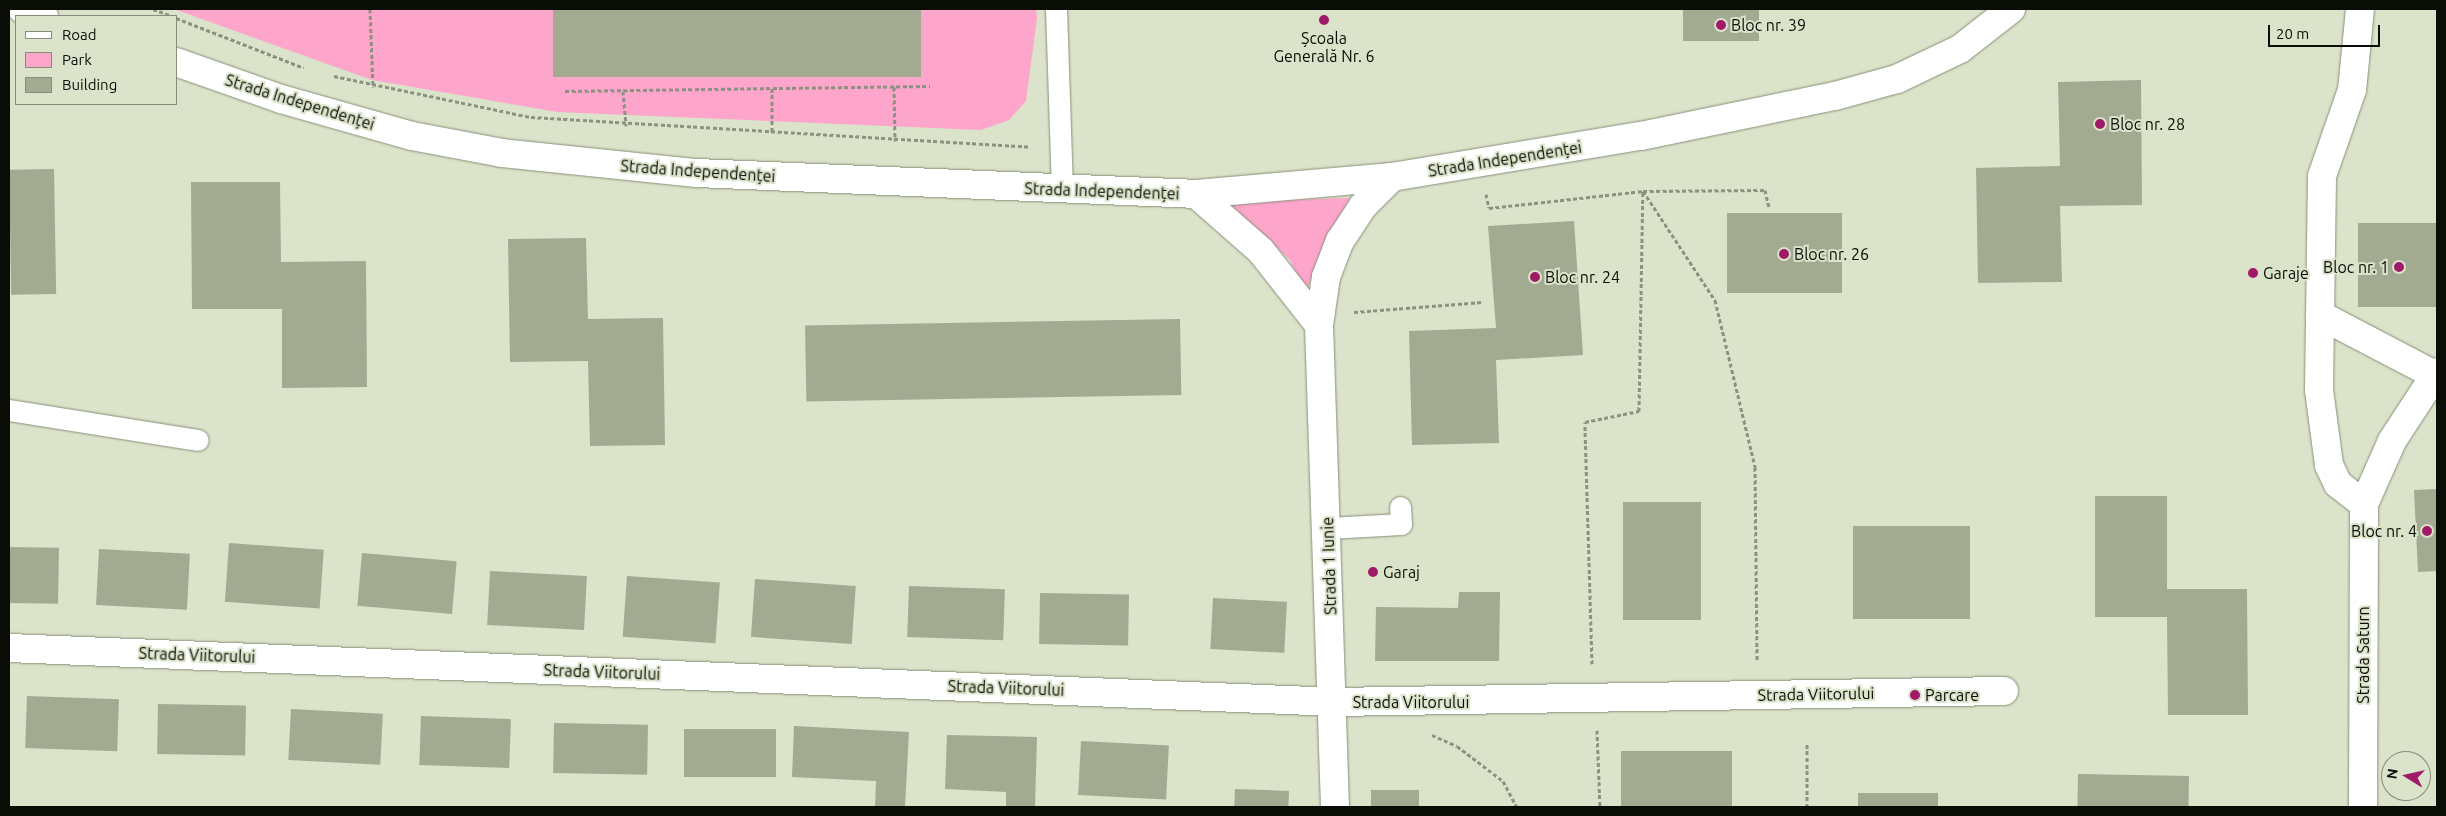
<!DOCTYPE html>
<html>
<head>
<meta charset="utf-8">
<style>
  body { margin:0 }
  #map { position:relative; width:2446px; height:816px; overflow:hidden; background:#dbe3ca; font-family:Ubuntu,sans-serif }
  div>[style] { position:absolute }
  .green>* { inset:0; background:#fda5cb }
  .building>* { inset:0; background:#a2aa92; transform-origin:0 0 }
  .path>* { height:3px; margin-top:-1.5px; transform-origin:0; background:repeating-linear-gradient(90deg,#8c927f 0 4px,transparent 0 6.5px) }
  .roads { filter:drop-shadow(0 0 1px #899079) drop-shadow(0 0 1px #899079) }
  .lane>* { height:21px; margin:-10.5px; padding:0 10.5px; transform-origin:10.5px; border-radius:10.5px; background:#fff }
  .street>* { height:28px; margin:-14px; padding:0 14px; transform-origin:14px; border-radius:14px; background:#fff }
  .secondary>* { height:28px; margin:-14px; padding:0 14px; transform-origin:14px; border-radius:14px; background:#fff }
  .dots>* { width:14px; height:14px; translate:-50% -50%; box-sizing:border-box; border:2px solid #dbe3ca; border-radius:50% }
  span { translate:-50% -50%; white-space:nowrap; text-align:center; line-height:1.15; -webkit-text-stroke:4px #dbe3ca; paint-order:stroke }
  .poi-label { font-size:16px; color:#0a0d05 }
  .left { translate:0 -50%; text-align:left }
  .right { translate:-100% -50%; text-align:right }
  .street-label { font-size:16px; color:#0a0d05 }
  .frame { position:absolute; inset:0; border:10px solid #0a0d05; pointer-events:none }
  .legend { position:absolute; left:15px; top:15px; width:162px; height:90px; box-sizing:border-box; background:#dbe3ca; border:1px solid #878d7b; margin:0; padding:6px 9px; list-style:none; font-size:15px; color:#0a0d05 }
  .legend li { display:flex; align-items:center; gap:10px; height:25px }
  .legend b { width:25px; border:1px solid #878d7b }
  .north { position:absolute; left:2381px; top:751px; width:50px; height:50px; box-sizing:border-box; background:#dbe3ca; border:1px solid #878d7b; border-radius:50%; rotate:279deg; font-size:14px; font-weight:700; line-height:20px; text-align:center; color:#0a0d05 }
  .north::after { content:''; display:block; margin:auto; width:18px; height:22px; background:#a11a67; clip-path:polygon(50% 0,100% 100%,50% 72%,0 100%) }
  .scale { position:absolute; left:2268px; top:25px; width:112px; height:22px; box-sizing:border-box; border:2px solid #0a0d05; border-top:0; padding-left:6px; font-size:15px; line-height:18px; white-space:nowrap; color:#0a0d05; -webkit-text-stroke:4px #dbe3ca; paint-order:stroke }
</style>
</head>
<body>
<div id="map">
  <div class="green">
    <div style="clip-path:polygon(174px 9px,1036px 9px,1037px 18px,1026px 101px,1009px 120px,981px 130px,557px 112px,372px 80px)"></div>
    <div style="clip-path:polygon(1350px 198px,1316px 263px,1306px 293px,1290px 260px,1228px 202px)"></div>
  </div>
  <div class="building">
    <div style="left:553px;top:9px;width:368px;height:68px"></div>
    <div style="left:1683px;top:9px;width:76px;height:32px"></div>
    <div style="clip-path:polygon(2141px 80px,2142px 205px,2060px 206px,2062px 282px,1978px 283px,1976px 168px,2060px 166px,2058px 82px)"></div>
    <div style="left:54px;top:169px;width:125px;height:45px;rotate:89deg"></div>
    <div style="clip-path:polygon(191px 182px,280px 182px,281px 262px,366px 261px,367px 387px,282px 388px,282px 309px,192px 309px)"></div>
    <div style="left:1727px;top:213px;width:115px;height:80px"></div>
    <div style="clip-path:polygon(1574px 221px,1583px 355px,1496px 360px,1499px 443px,1412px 445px,1409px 331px,1496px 328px,1488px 226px)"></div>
    <div style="left:2437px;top:223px;width:84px;height:79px;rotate:90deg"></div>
    <div style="clip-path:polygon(586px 238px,588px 319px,663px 318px,665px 445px,590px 446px,588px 361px,510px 362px,508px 239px)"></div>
    <div style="left:1180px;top:319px;width:76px;height:375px;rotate:89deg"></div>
    <div style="clip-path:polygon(2437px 489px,2437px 571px,2418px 572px,2414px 490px)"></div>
    <div style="clip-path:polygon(2095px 496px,2167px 496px,2167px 589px,2247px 589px,2248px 715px,2168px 715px,2167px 617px,2095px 617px)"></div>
    <div style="left:1701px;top:502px;width:118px;height:78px;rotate:90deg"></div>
    <div style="left:1853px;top:526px;width:117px;height:93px"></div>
    <div style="left:229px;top:543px;width:95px;height:59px;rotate:4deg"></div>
    <div style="left:9px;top:547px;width:50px;height:56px;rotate:1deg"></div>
    <div style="left:99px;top:549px;width:91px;height:56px;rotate:3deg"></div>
    <div style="left:362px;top:553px;width:95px;height:53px;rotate:5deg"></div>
    <div style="left:490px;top:571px;width:97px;height:54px;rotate:3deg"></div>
    <div style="left:627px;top:576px;width:93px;height:61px;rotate:4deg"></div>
    <div style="left:755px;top:579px;width:101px;height:58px;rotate:4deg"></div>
    <div style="left:909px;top:586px;width:96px;height:51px;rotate:2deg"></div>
    <div style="clip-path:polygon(1459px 592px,1500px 592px,1499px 661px,1375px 661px,1376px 607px,1458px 608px)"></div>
    <div style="left:1040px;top:593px;width:89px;height:51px;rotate:1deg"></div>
    <div style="left:1213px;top:598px;width:74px;height:51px;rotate:3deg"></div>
    <div style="left:27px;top:696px;width:92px;height:52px;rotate:2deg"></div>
    <div style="left:158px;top:704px;width:88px;height:50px;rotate:1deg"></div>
    <div style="left:291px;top:709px;width:92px;height:51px;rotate:3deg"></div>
    <div style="left:421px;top:716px;width:90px;height:49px;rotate:2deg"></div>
    <div style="left:554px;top:723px;width:94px;height:50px;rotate:1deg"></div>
    <div style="clip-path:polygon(794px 726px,909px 732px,905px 807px,875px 807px,876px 781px,792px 777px)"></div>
    <div style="left:684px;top:729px;width:92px;height:48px"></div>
    <div style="clip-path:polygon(947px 735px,1037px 737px,1035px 807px,1006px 807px,1006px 792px,945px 789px)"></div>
    <div style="left:1081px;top:741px;width:88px;height:54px;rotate:3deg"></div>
    <div style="left:1621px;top:751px;width:111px;height:56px"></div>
    <div style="left:2078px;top:774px;width:111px;height:33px;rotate:1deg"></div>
    <div style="left:1235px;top:789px;width:54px;height:18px;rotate:2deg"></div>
    <div style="left:1371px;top:790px;width:48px;height:17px"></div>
    <div style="left:1858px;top:793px;width:80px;height:14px"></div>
  </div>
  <div class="path">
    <div style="left:153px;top:9px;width:20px;rotate:20deg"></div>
    <div style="left:370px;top:9px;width:78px;rotate:87.8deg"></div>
    <div style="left:176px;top:18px;width:137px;rotate:21.3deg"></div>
    <div style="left:334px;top:76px;width:201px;rotate:11.8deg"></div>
    <div style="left:531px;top:117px;width:500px;rotate:3.4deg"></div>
    <div style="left:894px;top:87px;width:54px;rotate:88.9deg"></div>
    <div style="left:772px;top:88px;width:45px;rotate:90deg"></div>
    <div style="left:565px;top:91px;width:365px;rotate:-0.8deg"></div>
    <div style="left:623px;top:91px;width:35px;rotate:85deg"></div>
    <div style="left:1486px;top:194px;width:14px;rotate:78deg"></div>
    <div style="left:1489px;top:208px;width:155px;rotate:-6.3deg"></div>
    <div style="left:1643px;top:191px;width:131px;rotate:56.6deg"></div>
    <div style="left:1715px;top:300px;width:172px;rotate:76.5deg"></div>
    <div style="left:1755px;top:467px;width:194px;rotate:89.4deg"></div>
    <div style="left:1354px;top:312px;width:129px;rotate:-4.4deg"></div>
    <div style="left:1592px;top:664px;width:242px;rotate:-91.7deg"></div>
    <div style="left:1585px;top:422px;width:55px;rotate:-11.5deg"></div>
    <div style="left:1639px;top:411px;width:220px;rotate:-89deg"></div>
    <div style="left:1643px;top:191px;width:122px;rotate:-0.5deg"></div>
    <div style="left:1765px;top:190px;width:17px;rotate:77deg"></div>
    <div style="left:1597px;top:730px;width:77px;rotate:87.8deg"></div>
    <div style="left:1432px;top:735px;width:27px;rotate:24deg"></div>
    <div style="left:1457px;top:746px;width:58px;rotate:37.3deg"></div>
    <div style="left:1503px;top:781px;width:30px;rotate:62deg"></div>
    <div style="left:1807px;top:807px;width:64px;rotate:-90deg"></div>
  </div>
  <div class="roads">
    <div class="lane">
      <div style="left:1056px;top:9px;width:181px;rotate:88.1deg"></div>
      <div style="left:9px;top:410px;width:191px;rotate:9deg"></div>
      <div style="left:1328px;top:528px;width:73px;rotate:-3.1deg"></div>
      <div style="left:1401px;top:524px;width:17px;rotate:-93deg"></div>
    </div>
    <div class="street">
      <div style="left:2360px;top:9px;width:81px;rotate:95.6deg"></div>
      <div style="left:2352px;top:90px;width:91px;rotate:109.2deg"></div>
      <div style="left:2322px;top:176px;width:214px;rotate:90.8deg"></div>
      <div style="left:2319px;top:390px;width:76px;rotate:82.4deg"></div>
      <div style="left:2329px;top:465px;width:21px;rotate:65deg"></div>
      <div style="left:2338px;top:484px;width:33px;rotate:38deg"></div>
      <div style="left:1196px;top:194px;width:197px;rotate:-5deg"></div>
      <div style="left:1392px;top:177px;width:252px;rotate:-9.4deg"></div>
      <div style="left:1641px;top:136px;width:198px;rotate:-11.7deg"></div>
      <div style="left:1835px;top:96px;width:64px;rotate:-15.3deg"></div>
      <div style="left:1897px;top:79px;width:70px;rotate:-25.5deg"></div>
      <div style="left:1960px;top:49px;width:65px;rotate:-38.1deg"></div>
      <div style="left:2320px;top:315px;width:127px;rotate:27.6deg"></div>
      <div style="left:1319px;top:325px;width:49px;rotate:-81.7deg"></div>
      <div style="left:1326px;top:277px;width:39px;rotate:-69deg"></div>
      <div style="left:1340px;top:241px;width:42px;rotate:-56.7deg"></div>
      <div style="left:1363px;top:206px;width:41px;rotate:-45deg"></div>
      <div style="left:9px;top:648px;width:1326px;rotate:2.33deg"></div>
      <div style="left:1334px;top:702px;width:670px;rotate:-0.94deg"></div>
      <div style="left:2363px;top:807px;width:303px;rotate:-89.8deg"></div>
      <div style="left:2364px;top:504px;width:69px;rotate:-66deg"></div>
      <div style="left:2392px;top:441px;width:82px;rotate:-56.9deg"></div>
    </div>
    <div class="secondary">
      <div style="left:22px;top:9px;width:23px;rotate:18deg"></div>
      <div style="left:176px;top:62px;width:111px;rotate:19.4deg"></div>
      <div style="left:281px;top:99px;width:136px;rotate:15.8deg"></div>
      <div style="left:412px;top:136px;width:92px;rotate:10.7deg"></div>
      <div style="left:502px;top:153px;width:196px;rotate:5.9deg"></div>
      <div style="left:697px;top:173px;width:499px;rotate:2.4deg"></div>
      <div style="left:1196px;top:194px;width:86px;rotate:41.2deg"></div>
      <div style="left:1261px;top:251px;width:94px;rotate:51.9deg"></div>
      <div style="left:1319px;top:325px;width:482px;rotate:88.1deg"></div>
    </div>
  </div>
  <div class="dots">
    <div style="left:1324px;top:20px;background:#a11a67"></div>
    <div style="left:1721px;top:25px;background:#a11a67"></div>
    <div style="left:2100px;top:124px;background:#a11a67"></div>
    <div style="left:1784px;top:254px;background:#a11a67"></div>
    <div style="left:2399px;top:267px;background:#a11a67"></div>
    <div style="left:2253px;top:273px;background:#a11a67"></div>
    <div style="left:1535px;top:277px;background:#a11a67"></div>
    <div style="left:2427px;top:531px;background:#a11a67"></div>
    <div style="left:1373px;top:572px;background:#a11a67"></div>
    <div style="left:1915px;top:695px;background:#a11a67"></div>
  </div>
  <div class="poi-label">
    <span class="left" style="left:1731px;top:25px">Bloc nr. 39</span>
    <span style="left:1324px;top:47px">Școala<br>Generală Nr. 6</span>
    <span class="left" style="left:2110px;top:124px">Bloc nr. 28</span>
    <span class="left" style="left:1794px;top:254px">Bloc nr. 26</span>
    <span class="right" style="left:2389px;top:267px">Bloc nr. 1</span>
    <span class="left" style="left:2263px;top:273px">Garaje</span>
    <span class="left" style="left:1545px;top:277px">Bloc nr. 24</span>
    <span class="right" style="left:2417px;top:531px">Bloc nr. 4</span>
    <span class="left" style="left:1383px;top:572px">Garaj</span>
    <span class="left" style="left:1925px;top:695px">Parcare</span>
  </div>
  <div class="street-label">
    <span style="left:300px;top:102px;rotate:17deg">Strada Independenței</span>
    <span style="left:1505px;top:159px;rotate:-9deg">Strada Independenței</span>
    <span style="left:698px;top:171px;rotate:4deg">Strada Independenței</span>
    <span style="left:1102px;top:191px;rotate:2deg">Strada Independenței</span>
    <span style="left:1329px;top:566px;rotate:-92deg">Strada 1 Iunie</span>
    <span style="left:197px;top:655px;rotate:2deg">Strada Viitorului</span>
    <span style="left:2363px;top:655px;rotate:-90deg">Strada Saturn</span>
    <span style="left:602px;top:672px;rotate:2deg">Strada Viitorului</span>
    <span style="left:1006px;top:688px;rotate:2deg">Strada Viitorului</span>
    <span style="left:1816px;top:694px;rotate:-1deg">Strada Viitorului</span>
    <span style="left:1411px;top:702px">Strada Viitorului</span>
  </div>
  <div class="frame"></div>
  <ul class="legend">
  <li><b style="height:6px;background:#fff"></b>Road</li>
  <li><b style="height:14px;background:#fda5cb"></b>Park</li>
  <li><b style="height:14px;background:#a2aa92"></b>Building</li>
  </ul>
  <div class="north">N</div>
  <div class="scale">20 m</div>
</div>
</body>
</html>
